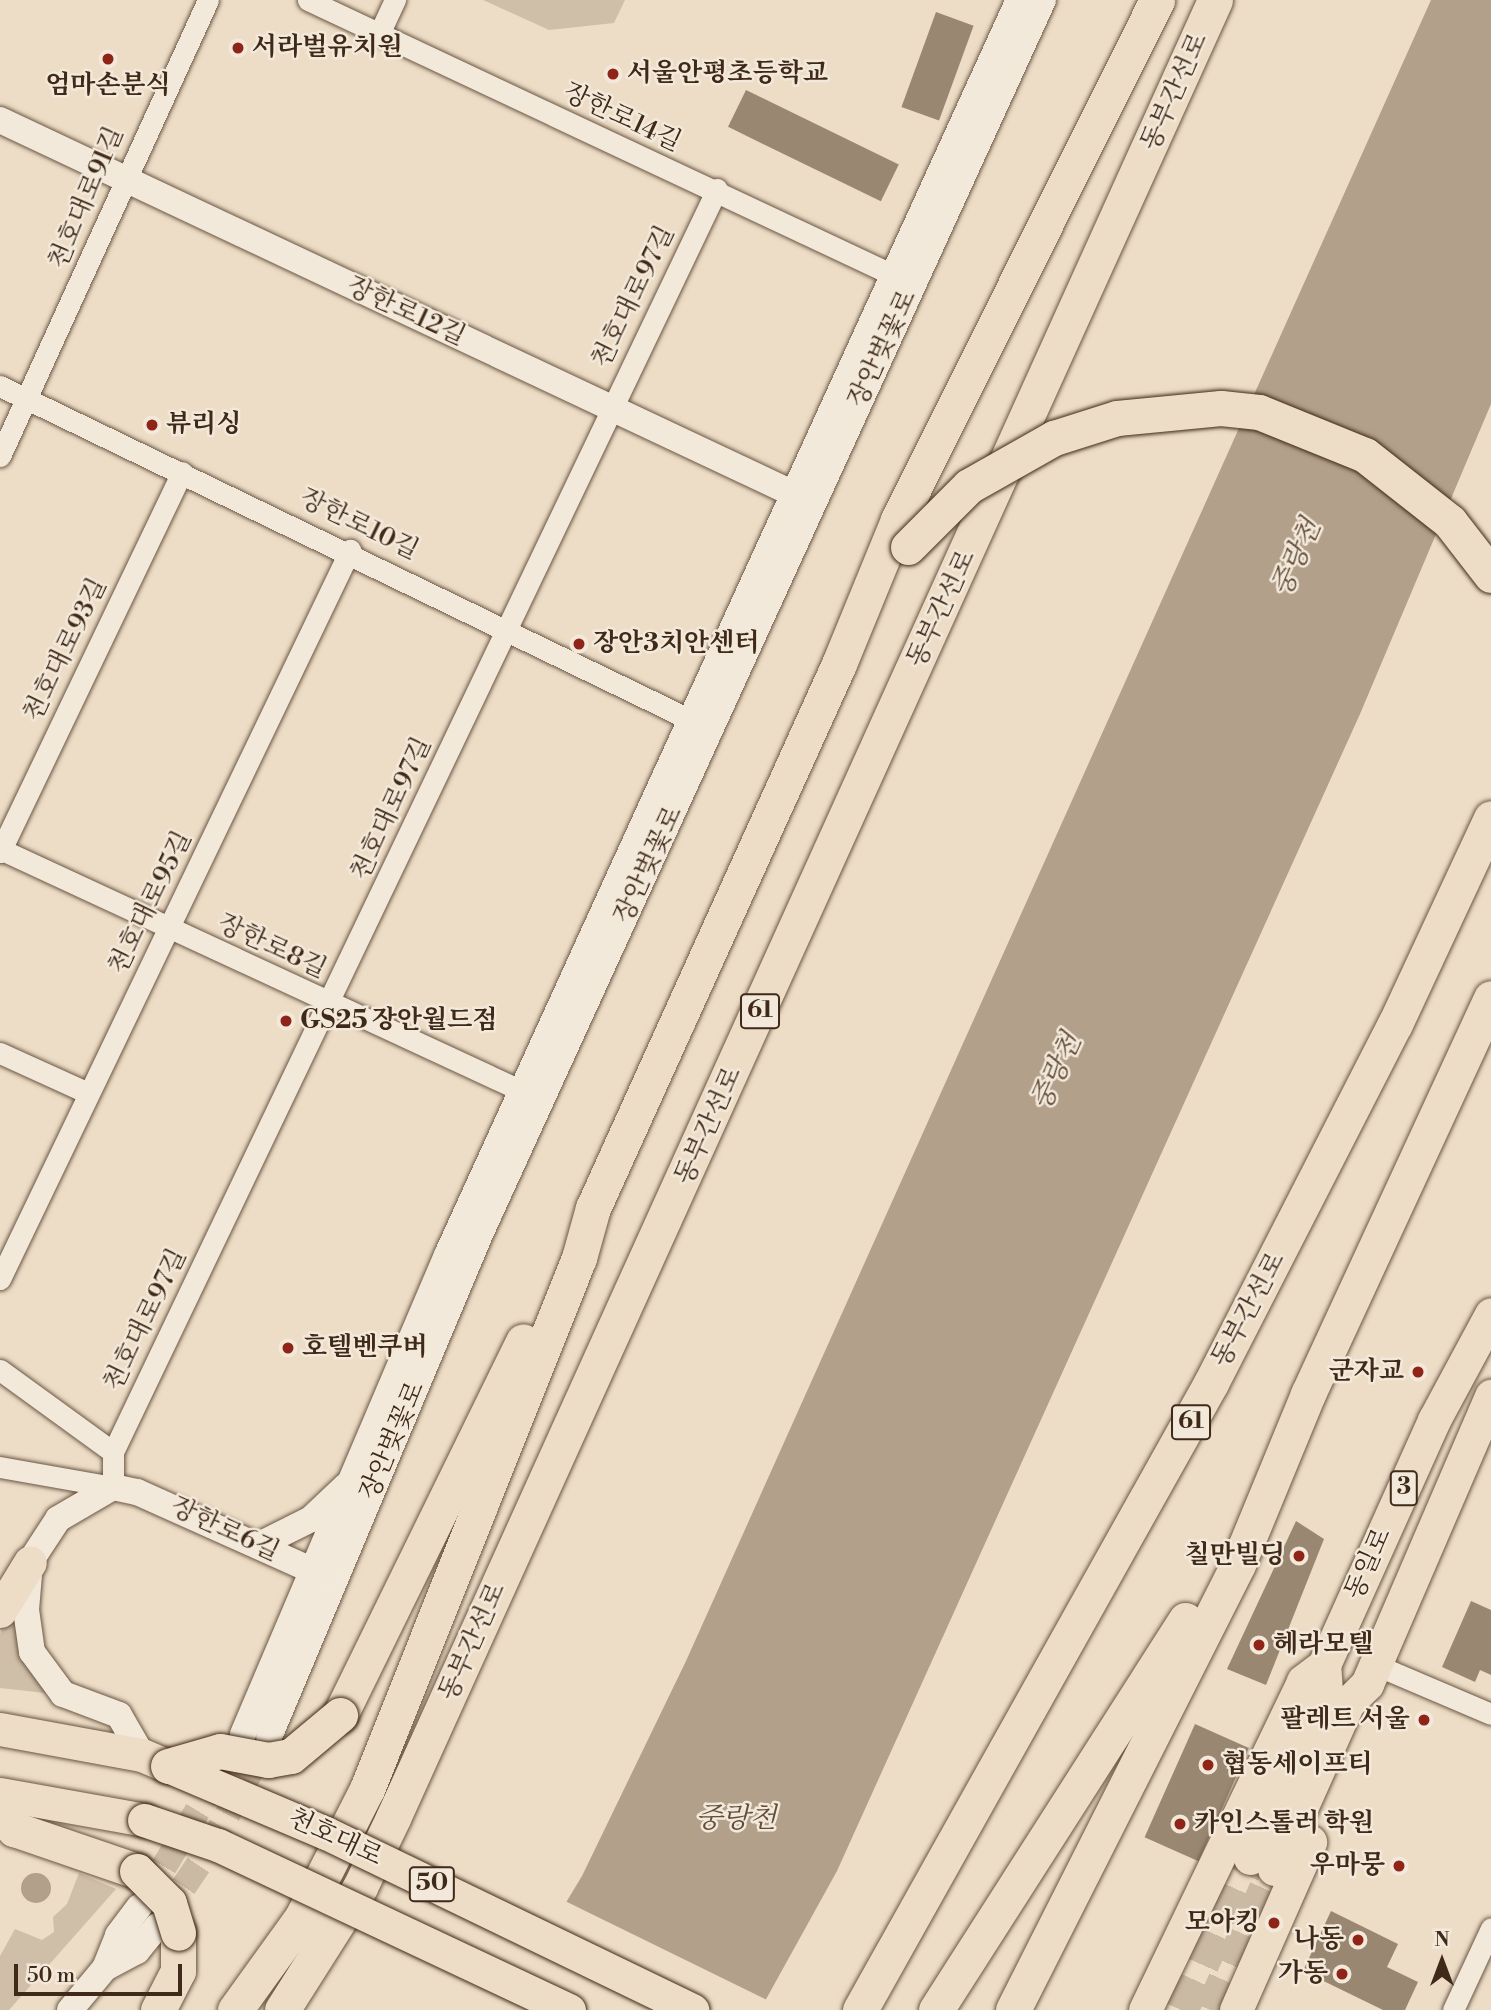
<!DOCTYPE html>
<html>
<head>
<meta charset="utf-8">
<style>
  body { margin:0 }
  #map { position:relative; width:1491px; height:2010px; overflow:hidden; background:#edddc6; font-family:"Libre Bodoni","Noto Serif KR",serif }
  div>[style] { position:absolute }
  .green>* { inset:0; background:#cfbea8 }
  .water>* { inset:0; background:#b2a08b }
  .round { border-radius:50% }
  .pier>* { inset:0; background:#edddc6 }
  .building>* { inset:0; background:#998772; transform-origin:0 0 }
  .tertiary-tunnel>* { height:26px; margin-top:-13px; transform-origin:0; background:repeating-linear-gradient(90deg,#cab9a3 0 26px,transparent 0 39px) }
  .primary-tunnel>* { height:33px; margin-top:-16.5px; transform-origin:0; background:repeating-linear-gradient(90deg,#cab9a3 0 33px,transparent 0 50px) }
  .roads { filter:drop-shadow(0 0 2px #6a5644) drop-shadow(0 0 2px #6a5644) }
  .minor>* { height:21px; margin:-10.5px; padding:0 10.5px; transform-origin:10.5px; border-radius:10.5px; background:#f3e9da }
  .tertiary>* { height:26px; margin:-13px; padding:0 13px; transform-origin:13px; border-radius:13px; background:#f3e9da }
  .primary>* { height:33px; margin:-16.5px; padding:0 16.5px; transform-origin:16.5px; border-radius:16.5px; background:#edddc6 }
  .trunk>* { height:35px; margin:-17.5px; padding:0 17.5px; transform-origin:17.5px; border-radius:17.5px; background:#edddc6 }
  .bridges { filter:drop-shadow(0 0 2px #3f2918) drop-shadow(0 0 2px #3f2918) }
  .primary-bridge>* { height:33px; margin:-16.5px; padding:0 16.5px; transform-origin:16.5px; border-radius:16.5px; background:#edddc6 }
  .trunk-bridge>* { height:35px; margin:-17.5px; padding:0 17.5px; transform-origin:17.5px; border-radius:17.5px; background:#edddc6 }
  .dots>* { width:19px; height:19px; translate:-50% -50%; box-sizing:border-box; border:4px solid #f3e9da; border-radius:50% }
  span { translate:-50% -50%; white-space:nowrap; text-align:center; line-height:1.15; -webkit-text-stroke:5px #f3e9da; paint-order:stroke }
  .shield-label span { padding:2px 5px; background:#f3e9da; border:2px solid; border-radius:5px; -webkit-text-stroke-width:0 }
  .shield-label { font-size:24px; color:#3f2918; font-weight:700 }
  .poi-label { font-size:26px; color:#3f2918; font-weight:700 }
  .left { translate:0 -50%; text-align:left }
  .right { translate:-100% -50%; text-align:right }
  .street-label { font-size:26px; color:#3f2918 }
  .water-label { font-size:28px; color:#624d3a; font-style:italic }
  .north { position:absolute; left:1407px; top:1926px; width:70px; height:70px; -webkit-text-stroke:5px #f3e9da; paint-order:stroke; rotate:0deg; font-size:19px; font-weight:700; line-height:28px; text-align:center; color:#3f2918 }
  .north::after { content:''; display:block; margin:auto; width:24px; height:32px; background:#3f2918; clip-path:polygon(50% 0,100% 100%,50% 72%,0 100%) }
  .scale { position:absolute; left:14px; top:1964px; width:168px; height:32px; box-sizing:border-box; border:4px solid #3f2918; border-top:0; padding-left:9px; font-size:21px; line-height:24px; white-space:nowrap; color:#3f2918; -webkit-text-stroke:5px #f3e9da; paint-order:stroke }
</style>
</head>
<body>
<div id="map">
  <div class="green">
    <div style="clip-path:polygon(483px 0,625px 0,614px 23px,549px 30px)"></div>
    <div style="clip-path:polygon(12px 1605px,47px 1691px,45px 1693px,0 1688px,0 1634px)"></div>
    <div style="clip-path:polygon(79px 1873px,116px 1889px,9px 2010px,0 2010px,0 1956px,15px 1929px,42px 1940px,54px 1932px,53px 1917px,67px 1904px)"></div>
  </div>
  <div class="water">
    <div style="clip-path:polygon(1431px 0,1491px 0,1491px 404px,1360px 714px,837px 1871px,760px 2010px,501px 2010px,582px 1876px,686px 1661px)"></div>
    <div class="round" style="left:21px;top:1873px;width:30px;height:30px"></div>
  </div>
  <div class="pier">
    <div style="clip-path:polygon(563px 1900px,769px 2001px,764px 2010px,497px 2010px)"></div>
  </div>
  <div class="building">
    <div style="left:936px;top:12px;width:40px;height:101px;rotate:20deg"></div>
    <div style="left:746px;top:90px;width:170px;height:41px;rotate:26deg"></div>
    <div style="clip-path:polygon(1296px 1521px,1324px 1539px,1266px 1685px,1227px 1669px)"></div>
    <div style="clip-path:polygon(1471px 1601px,1491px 1610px,1491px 1675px,1480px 1670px,1475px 1682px,1442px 1667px)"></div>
    <div style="left:1195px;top:1724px;width:59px;height:124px;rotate:24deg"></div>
    <div style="clip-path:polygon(1331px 1911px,1398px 1944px,1387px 1967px,1418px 1982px,1405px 2010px,1383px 2010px,1303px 1971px)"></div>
  </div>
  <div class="tertiary-tunnel">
    <div style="left:144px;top:1900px;width:189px;rotate:-59.1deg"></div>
    <div style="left:162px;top:1919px;width:84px;rotate:-56.1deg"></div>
    <div style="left:209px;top:1849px;width:119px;rotate:-61.9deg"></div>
  </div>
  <div class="primary-tunnel">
    <div style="left:1182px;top:2010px;width:167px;rotate:-65.9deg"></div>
    <div style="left:1211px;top:2010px;width:154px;rotate:-65.9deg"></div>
  </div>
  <div class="roads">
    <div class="minor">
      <div style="left:308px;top:0;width:663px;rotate:25.17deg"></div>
      <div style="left:379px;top:34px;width:38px;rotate:-65deg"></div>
      <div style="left:0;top:386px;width:767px;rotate:25.8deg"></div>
      <div style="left:0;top:456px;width:501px;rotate:-65.48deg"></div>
      <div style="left:0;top:849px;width:575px;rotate:24.87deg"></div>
      <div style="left:0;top:852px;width:421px;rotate:-64.4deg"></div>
      <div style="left:0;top:1053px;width:97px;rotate:24.4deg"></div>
      <div style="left:0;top:1279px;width:809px;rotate:-64.35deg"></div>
      <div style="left:0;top:1370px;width:140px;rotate:36deg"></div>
      <div style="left:113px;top:1452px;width:35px;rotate:90deg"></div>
      <div style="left:113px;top:1487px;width:115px;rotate:-170deg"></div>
      <div style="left:113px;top:1452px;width:1400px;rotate:-64.44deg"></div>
      <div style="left:1376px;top:1665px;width:125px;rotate:23.1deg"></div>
      <div style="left:1453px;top:2010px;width:90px;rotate:-65.1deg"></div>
    </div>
    <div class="tertiary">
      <div style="left:0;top:120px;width:894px;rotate:25.22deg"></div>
      <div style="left:259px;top:1545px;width:58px;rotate:-26.6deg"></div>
      <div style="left:311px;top:1519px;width:48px;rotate:-43.3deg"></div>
      <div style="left:243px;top:1734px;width:521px;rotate:-66.93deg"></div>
      <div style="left:447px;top:1255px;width:1379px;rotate:-65.5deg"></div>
      <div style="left:269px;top:1737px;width:548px;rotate:-67.23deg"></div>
      <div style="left:481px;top:1232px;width:1354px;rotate:-65.48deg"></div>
      <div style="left:142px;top:1755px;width:46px;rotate:-119.9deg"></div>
      <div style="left:119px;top:1715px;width:60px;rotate:-159.4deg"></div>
      <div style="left:63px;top:1694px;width:52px;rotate:-126.4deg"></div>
      <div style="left:32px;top:1652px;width:42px;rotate:-98.1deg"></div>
      <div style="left:26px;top:1610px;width:48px;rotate:-85.2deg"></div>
      <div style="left:30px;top:1562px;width:51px;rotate:-56.9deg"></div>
      <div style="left:58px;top:1519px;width:64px;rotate:-30.2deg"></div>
      <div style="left:113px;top:1487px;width:25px;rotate:12deg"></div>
      <div style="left:137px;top:1492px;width:210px;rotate:24.1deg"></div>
      <div style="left:105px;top:1968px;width:36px;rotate:-28deg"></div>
      <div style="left:137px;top:1951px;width:32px;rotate:-51deg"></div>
      <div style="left:70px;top:2010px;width:55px;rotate:-50.2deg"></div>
      <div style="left:105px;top:1968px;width:35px;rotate:-68deg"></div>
      <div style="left:118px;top:1935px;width:35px;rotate:-53deg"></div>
    </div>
    <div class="primary">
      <div style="left:0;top:1611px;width:57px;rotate:-58.5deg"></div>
      <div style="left:0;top:1729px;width:144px;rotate:10.4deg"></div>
      <div style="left:142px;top:1755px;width:28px;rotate:23deg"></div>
      <div style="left:0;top:1794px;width:146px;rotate:10.2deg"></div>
      <div style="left:1250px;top:1858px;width:183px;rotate:-65.5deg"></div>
      <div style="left:1326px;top:1691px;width:26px;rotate:-94deg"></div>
      <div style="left:1324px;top:1665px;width:269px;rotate:-65.8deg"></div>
      <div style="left:1434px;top:1420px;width:120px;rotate:-61.7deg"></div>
      <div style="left:1274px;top:1869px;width:182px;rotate:-66deg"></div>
      <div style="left:1348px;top:1703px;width:27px;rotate:-45deg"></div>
      <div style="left:1367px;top:1684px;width:314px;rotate:-66.7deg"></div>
      <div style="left:1145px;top:2010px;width:365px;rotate:-64.3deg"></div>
      <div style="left:1303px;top:1681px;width:26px;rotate:-37deg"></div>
      <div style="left:1236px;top:2010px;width:184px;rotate:-66.2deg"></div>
    </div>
    <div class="trunk">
      <div style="left:340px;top:1715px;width:416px;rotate:-63.9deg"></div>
      <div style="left:0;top:1805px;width:28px;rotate:60deg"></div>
      <div style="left:14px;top:1829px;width:130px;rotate:18.9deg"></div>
      <div style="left:158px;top:2010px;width:44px;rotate:-62.9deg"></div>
      <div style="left:178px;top:1971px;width:38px;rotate:-90deg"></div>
      <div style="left:235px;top:2010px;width:115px;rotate:-54.2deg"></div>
      <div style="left:302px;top:1917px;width:144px;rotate:-63.1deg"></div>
      <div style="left:367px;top:1789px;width:572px;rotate:-68.24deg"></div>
      <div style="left:579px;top:1258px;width:52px;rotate:-74.4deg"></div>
      <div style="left:593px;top:1208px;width:597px;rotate:-65.67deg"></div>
      <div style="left:839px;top:664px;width:156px;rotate:-67.7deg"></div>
      <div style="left:898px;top:520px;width:581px;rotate:-63.52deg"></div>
      <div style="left:282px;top:2010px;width:146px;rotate:-57.6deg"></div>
      <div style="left:360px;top:1887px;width:76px;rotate:-64.4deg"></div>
      <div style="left:393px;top:1818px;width:1995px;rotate:-65.67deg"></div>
      <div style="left:860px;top:2010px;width:719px;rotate:-60.76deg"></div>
      <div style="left:1211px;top:1383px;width:403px;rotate:-62.9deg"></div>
      <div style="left:1395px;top:1024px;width:227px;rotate:-65deg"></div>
      <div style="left:936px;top:2010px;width:463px;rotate:-57.4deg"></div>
      <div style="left:1013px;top:2010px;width:500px;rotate:-63.2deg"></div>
      <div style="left:1238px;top:1564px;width:184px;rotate:-67.6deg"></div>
      <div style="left:1308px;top:1394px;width:436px;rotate:-65.2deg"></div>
    </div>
  </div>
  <div class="bridges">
    <div class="primary-bridge">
      <div style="left:168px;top:1766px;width:172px;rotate:23deg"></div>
      <div style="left:326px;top:1833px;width:407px;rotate:25.8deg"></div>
      <div style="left:144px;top:1820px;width:78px;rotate:18.7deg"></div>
      <div style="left:218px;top:1845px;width:388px;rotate:25.2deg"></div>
    </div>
    <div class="trunk-bridge">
      <div style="left:908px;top:547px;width:86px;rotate:-45deg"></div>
      <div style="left:969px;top:486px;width:98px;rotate:-29.5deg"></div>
      <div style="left:1054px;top:438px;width:66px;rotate:-17.6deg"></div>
      <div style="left:1117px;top:418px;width:104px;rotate:-5.5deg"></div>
      <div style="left:1221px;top:408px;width:38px;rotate:6deg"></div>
      <div style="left:1259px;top:412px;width:114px;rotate:22.1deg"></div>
      <div style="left:1365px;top:455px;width:108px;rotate:38.2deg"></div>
      <div style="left:1450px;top:522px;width:67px;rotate:52.3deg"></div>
      <div style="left:168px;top:1766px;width:54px;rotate:-16.1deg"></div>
      <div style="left:220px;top:1751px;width:49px;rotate:10.6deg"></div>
      <div style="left:268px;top:1760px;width:23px;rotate:-10deg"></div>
      <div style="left:291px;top:1756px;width:64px;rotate:-39.9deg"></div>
      <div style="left:137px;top:1871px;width:45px;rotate:45deg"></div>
      <div style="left:169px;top:1903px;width:31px;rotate:73deg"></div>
    </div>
  </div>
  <div class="dots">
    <div style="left:238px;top:48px;background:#8f2418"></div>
    <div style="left:108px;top:59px;background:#8f2418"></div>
    <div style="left:613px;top:74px;background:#8f2418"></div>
    <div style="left:152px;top:425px;background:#8f2418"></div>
    <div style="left:579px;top:644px;background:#8f2418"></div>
    <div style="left:286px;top:1021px;background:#8f2418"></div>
    <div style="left:288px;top:1348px;background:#8f2418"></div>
    <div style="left:1418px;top:1372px;background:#8f2418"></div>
    <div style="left:1299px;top:1556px;background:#8f2418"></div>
    <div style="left:1259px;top:1645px;background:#8f2418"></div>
    <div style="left:1424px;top:1720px;background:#8f2418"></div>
    <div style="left:1208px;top:1765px;background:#8f2418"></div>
    <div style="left:1180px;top:1824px;background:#8f2418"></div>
    <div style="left:1399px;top:1866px;background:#8f2418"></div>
    <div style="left:1274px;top:1923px;background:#8f2418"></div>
    <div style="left:1358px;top:1940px;background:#8f2418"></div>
    <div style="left:1342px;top:1974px;background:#8f2418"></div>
  </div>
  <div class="shield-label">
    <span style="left:760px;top:1011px">61</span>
    <span style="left:1191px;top:1422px">61</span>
    <span style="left:1404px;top:1488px">3</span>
    <span style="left:432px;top:1884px">50</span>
  </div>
  <div class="poi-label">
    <span class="left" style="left:252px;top:48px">서라벌유치원</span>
    <span class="left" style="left:627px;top:74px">서울안평초등학교</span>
    <span style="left:108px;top:86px">엄마손분식</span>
    <span class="left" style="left:166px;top:425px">뷰리싱</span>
    <span class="left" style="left:593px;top:644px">장안3치안센터</span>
    <span class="left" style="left:300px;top:1021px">GS25 장안월드점</span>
    <span class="left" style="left:302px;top:1348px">호텔벤쿠버</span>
    <span class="right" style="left:1404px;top:1372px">군자교</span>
    <span class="right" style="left:1285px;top:1556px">칠만빌딩</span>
    <span class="left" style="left:1273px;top:1645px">헤라모텔</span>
    <span class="right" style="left:1410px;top:1720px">팔레트 서울</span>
    <span class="left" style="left:1222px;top:1765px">협동세이프티</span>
    <span class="left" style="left:1194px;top:1824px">카인스톨러 학원</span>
    <span class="right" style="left:1385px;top:1866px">우마뭉</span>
    <span class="right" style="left:1260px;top:1923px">모아킹</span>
    <span class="right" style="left:1344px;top:1940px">나동</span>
    <span class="right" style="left:1328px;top:1974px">가동</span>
  </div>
  <div class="street-label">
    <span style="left:1175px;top:92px;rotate:-66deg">동부간선로</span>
    <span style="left:622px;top:118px;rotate:25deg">장한로14길</span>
    <span style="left:87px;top:198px;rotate:-67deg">천호대로91길</span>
    <span style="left:634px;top:297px;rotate:-64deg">천호대로97길</span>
    <span style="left:406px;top:312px;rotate:25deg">장한로12길</span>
    <span style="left:883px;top:349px;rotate:-65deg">장안벚꽃로</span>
    <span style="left:359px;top:525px;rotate:26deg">장한로10길</span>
    <span style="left:942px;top:609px;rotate:-65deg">동부간선로</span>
    <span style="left:66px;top:650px;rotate:-64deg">천호대로93길</span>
    <span style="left:392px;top:809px;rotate:-65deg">천호대로97길</span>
    <span style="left:649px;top:865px;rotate:-65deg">장안벚꽃로</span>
    <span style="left:151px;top:903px;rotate:-64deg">천호대로95길</span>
    <span style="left:272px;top:947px;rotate:25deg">장한로8길</span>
    <span style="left:709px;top:1126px;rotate:-66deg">동부간선로</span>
    <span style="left:1249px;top:1310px;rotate:-62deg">동부간선로</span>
    <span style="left:146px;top:1320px;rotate:-64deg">천호대로97길</span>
    <span style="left:393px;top:1441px;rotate:-67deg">장안벚꽃로</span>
    <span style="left:225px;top:1530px;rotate:25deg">장한로6길</span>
    <span style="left:1369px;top:1564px;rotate:-66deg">동일로</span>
    <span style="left:473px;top:1642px;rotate:-66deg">동부간선로</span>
    <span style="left:335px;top:1838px;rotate:25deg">천호대로</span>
  </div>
  <div class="water-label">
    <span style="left:1297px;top:558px;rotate:-66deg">중랑천</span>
    <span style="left:1057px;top:1072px;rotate:-65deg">중랑천</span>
    <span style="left:736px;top:1819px">중랑천</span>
  </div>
  <div class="north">N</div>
  <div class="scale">50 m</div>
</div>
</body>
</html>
